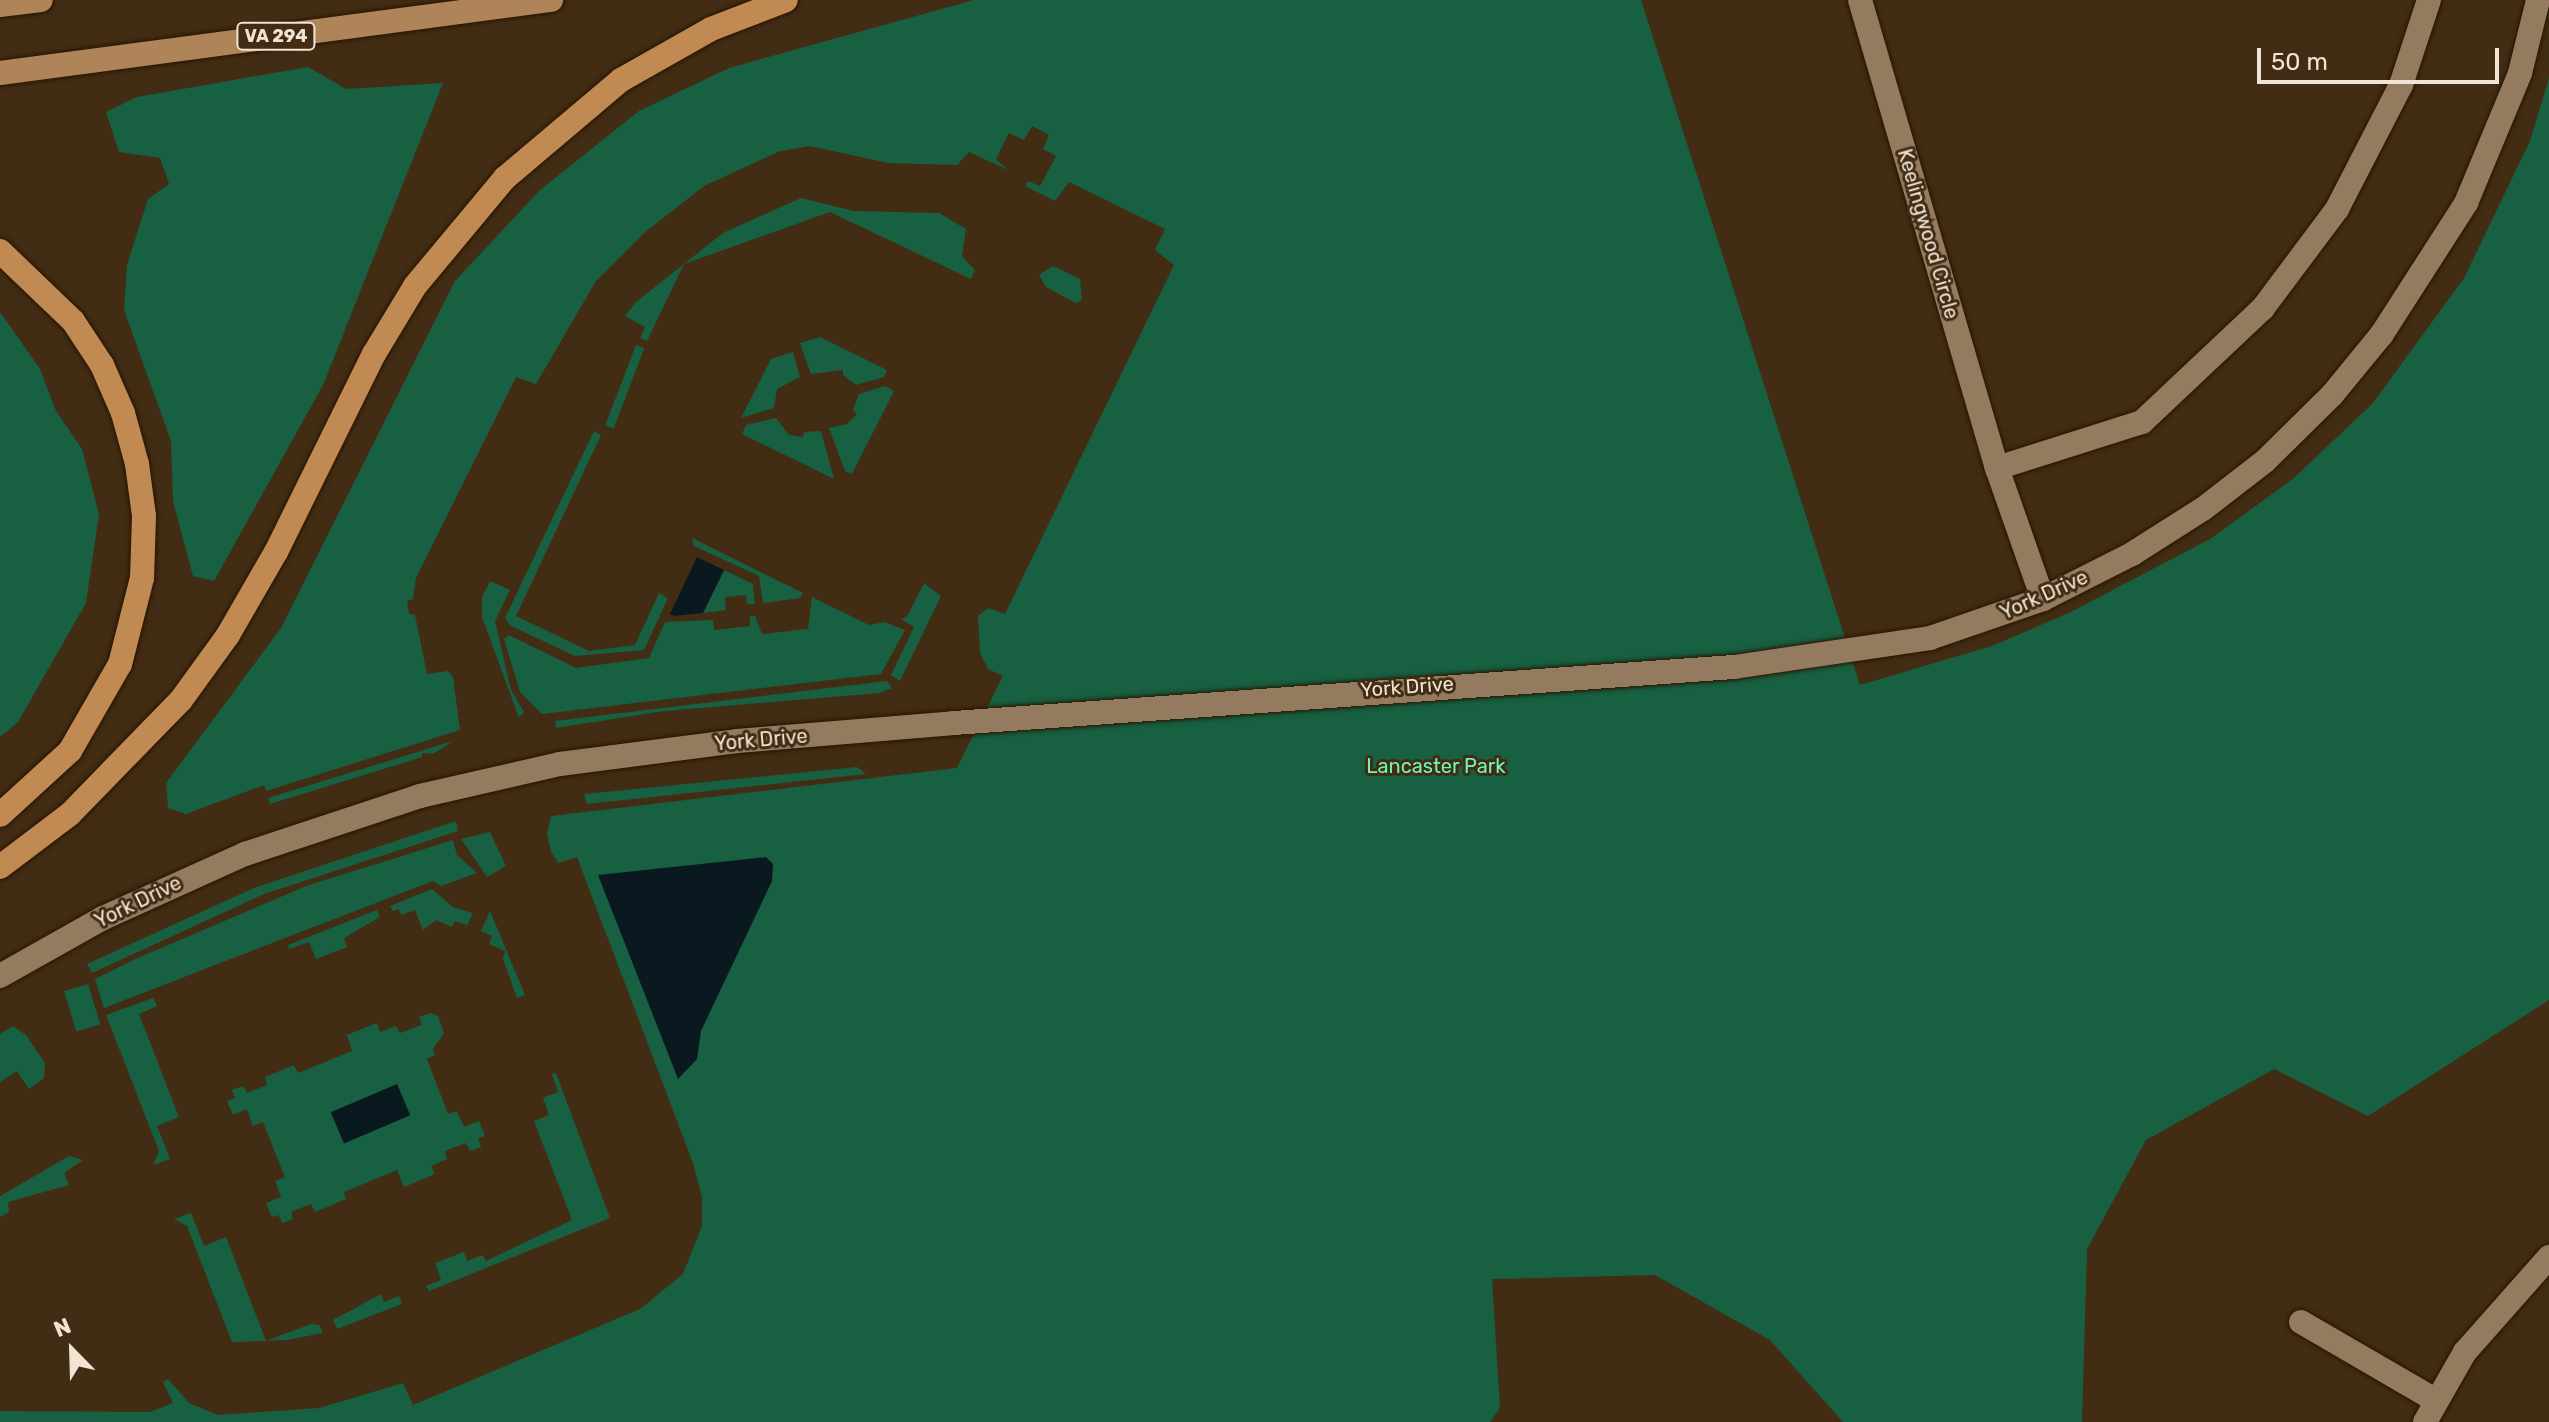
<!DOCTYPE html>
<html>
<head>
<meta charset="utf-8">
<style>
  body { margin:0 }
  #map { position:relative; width:2549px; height:1422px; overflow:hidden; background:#422d14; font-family:Rubik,sans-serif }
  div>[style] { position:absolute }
  .green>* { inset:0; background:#176041; transform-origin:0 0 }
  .water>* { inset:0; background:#0a1920; transform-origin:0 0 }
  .roads { filter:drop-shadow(0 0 2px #281500) drop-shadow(0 0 2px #281500) }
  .street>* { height:24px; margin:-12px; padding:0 12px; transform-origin:12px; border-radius:12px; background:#947b60 }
  .secondary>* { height:24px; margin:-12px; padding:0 12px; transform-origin:12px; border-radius:12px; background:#947b60 }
  .primary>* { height:24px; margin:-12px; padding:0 12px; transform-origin:12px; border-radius:12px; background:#af8458 }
  .highway>* { height:24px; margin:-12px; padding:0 12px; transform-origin:12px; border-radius:12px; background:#c18a53 }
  span { translate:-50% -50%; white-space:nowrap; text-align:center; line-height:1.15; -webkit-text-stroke:6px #422d14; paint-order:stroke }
  .shield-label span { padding:2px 6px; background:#422d14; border:2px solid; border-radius:6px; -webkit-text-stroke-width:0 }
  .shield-label { font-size:18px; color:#f2e4d5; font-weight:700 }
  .street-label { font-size:20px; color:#f2e4d5 }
  .park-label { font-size:20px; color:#6cf9b8 }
  .north { position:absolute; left:32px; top:1310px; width:80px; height:80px; -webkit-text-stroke:6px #422d14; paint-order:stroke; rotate:337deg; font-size:22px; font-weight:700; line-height:32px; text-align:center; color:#f2e4d5 }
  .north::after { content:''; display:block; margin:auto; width:28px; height:36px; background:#f2e4d5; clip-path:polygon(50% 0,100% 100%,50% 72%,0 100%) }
  .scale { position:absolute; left:2257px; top:48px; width:242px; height:36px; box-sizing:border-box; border:4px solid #f2e4d5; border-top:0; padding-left:10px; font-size:24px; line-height:28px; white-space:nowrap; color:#f2e4d5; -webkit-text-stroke:6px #422d14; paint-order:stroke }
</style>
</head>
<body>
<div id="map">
  <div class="green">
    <div style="clip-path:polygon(974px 0,1641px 0,1860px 685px,1992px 646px,2071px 612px,2210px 539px,2293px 479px,2373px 403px,2464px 278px,2530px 141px,2549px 78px,2549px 1000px,2368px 1116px,2274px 1069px,2146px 1140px,2087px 1249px,2082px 1422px,1843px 1422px,1770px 1340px,1655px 1275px,1492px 1279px,1500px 1408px,1490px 1422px,0 1422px,0 1411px,150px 1412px,173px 1403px,163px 1382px,168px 1379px,189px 1403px,218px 1415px,319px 1408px,403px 1383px,413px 1405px,640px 1309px,683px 1274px,702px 1226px,702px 1197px,693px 1163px,577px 857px,558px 863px,551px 852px,547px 834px,551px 816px,957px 768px,1003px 676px,988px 669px,980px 653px,978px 616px,988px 608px,1005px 614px,1174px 265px,1155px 250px,1165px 229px,1069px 182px,1055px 201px,1025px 186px,1028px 181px,1040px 186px,1056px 156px,1043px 149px,1049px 135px,1032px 126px,1024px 140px,1009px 133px,996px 159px,1008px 170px,969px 152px,957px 165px,888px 163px,810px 146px,780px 151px,704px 186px,644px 233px,596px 281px,536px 384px,516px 377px,416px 578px,413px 599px,407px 601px,409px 614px,415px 615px,427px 674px,448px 671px,453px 677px,460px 730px,266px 791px,264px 785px,186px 814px,168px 808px,166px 783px,281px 628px,455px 281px,540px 190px,639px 111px,729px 68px)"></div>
    <div style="clip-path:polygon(308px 67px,346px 89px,443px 83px,323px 385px,214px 581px,193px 576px,173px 501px,171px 441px,124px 310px,127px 265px,148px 199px,169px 184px,160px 158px,119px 152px,106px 112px,137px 97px)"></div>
    <div style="clip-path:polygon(801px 198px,854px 211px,939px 213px,966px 229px,962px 256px,975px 270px,971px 279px,830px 212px,684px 264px,647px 341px,640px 338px,645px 327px,625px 316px,636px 302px,684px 264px,714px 240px,725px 232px)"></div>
    <div style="clip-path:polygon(1053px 266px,1080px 279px,1082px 300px,1076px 303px,1046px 287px,1039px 275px)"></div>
    <div style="clip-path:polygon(0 312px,40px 369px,56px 411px,82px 449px,99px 514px,86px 603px,18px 722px,0 737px)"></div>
    <div style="clip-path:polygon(820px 337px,887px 370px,884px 377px,856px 385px,843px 375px,843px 370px,811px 374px,800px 343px)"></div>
    <div style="left:636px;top:345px;width:9px;height:86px;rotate:21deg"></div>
    <div style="clip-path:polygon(793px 352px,800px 377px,777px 389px,774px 408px,741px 418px,771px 359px)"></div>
    <div style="clip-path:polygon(885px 386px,894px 391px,852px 474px,845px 471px,829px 428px,847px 424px,857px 414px,853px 410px,859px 394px)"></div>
    <div style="clip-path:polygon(776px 418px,789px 435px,803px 437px,804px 432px,821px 431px,834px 479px,742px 434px,746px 425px)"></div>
    <div style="clip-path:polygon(594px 431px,601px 435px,516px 616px,589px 651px,635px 645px,659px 593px,668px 598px,644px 650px,575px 656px,511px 626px,505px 618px)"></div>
    <div style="clip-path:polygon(692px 538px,803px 593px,800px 598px,763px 603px,759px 576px,694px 546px)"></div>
    <div style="clip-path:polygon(724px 570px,753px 584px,755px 604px,747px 604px,746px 595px,725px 597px,726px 610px,703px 613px)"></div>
    <div style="clip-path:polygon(490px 581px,510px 590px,495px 621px,511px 690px,524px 712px,519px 718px,482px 617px,482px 597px)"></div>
    <div style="clip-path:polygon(924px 583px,941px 596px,900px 681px,891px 675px,914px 627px,901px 619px,907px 617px)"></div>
    <div style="clip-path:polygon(812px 597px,869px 625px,885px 622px,905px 630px,881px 674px,542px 714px,520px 692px,504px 639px,509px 635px,576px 668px,649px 658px,665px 622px,713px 620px,714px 630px,750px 626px,750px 616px,755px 616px,762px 634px,808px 629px)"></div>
    <div style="clip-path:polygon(887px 681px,892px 688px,879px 693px,664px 711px,556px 728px,555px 721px)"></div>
    <div style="clip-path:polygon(453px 741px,433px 754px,422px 753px,422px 757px,270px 804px,268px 798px)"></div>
    <div style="clip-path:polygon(857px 767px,866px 774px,587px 804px,584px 794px)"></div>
    <div style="clip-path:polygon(456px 821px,458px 831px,264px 894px,92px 973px,87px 964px,254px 888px)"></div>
    <div style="clip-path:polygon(490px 832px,506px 866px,487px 877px,461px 839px)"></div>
    <div style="clip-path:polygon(453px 840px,457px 855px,477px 873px,441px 886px,433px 881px,104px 1008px,95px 979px,133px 960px,306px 886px)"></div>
    <div style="clip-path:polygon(432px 889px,453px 907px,473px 913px,467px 925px,455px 921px,452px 927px,436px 920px,423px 930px,415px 910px,401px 915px,399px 909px,393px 911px,390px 906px)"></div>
    <div style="clip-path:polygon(377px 910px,380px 917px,344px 938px,347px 947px,316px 959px,309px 942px,289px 949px,288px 945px)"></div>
    <div style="clip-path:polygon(490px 911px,525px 995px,517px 998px,503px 959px,505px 951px,489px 944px,492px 936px,481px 931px)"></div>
    <div style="left:88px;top:984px;width:42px;height:25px;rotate:73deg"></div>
    <div style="clip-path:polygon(153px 998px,157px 1006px,139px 1014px,179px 1117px,157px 1126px,170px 1159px,153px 1165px,159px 1151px,106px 1015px)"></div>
    <div style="clip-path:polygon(430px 1013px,438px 1016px,444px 1033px,433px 1049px,435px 1055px,427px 1059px,448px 1114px,457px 1111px,464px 1127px,479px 1121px,485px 1136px,478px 1138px,481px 1147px,470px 1151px,466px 1143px,445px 1151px,447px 1159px,431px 1166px,435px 1174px,404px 1187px,397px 1170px,344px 1192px,346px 1199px,315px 1212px,311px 1204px,291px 1212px,293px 1219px,282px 1223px,279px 1215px,272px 1217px,266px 1203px,281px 1197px,275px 1181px,285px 1177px,263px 1122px,253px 1126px,247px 1109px,233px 1115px,227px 1101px,235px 1098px,232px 1090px,243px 1086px,247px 1093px,267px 1085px,265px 1077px,294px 1065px,298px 1073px,352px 1051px,347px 1035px,377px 1023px,380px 1032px,396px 1026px,400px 1033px,422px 1025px,419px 1017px)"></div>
    <div style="clip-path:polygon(13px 1026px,26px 1035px,45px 1063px,44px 1078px,29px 1089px,17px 1071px,0 1082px,0 1034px)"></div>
    <div style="clip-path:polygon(556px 1073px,610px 1218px,429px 1291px,426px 1286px,441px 1280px,435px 1263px,464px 1252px,467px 1261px,483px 1255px,486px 1261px,572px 1220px,534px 1121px,549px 1115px,543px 1098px,558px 1092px,552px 1074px)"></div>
    <div style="clip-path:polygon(69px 1156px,83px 1160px,64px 1173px,69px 1185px,8px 1202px,9px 1212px,0 1217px,0 1196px)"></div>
    <div style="clip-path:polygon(191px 1213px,204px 1246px,226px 1237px,266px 1341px,311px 1324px,319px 1325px,323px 1333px,287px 1340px,232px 1342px,187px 1226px,174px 1219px)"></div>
    <div style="clip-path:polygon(381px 1294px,384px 1302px,399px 1296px,402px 1304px,337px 1329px,333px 1320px)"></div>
  </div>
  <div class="water">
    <div style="clip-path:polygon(697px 557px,724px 570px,703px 613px,674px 616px,670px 614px)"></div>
    <div style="clip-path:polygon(766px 857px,773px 864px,772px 881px,701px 1031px,697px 1059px,678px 1079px,598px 875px)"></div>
    <div style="left:397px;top:1084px;width:34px;height:72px;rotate:67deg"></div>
  </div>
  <div class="roads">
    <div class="street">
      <div style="left:1860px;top:0;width:488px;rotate:73.7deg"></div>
      <div style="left:1997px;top:468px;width:139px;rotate:70.7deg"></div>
      <div style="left:1997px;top:468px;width:152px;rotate:-17.6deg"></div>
      <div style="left:2142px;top:422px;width:166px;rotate:-43.3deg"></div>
      <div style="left:2263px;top:308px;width:124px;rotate:-53.2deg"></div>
      <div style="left:2337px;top:209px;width:140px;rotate:-62.7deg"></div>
      <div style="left:2401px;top:85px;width:89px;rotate:-71.8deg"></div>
      <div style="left:2301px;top:1322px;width:155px;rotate:30.2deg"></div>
      <div style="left:2425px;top:1422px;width:81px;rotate:-60.3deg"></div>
      <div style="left:2465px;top:1352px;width:127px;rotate:-48.5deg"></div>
    </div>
    <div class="secondary">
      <div style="left:0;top:976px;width:118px;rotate:-29.4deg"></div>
      <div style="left:103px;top:918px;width:156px;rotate:-24.3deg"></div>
      <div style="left:245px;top:854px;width:184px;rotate:-18.3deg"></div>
      <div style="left:420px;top:796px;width:144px;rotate:-12.9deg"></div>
      <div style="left:560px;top:764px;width:178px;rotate:-7.4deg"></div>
      <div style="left:737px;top:741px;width:218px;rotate:-4.7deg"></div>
      <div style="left:954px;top:723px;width:782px;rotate:-4.11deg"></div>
      <div style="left:1734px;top:667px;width:198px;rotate:-8.4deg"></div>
      <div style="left:1930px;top:638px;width:120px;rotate:-19deg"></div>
      <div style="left:2043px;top:599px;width:100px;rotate:-26.8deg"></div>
      <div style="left:2132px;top:554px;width:84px;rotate:-32.4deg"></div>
      <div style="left:2203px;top:509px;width:78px;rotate:-37.7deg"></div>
      <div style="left:2265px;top:461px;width:94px;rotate:-44.6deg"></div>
      <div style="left:2332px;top:395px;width:79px;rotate:-50.7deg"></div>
      <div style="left:2382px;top:334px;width:156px;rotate:-57.3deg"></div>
      <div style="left:2466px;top:203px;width:141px;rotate:-67.4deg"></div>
      <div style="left:2520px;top:73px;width:75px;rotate:-76.1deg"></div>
    </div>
    <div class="primary">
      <div style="left:0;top:5px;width:41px;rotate:-7deg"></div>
      <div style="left:0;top:73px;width:556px;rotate:-7.55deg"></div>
    </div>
    <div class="highway">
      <div style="left:0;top:251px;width:101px;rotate:43.8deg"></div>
      <div style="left:73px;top:321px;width:53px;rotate:56.6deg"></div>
      <div style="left:102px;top:365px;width:52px;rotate:66.4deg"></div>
      <div style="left:123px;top:413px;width:53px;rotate:74.6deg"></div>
      <div style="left:137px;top:464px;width:52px;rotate:82.3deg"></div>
      <div style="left:144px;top:516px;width:62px;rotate:91.8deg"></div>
      <div style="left:142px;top:578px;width:89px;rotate:104.3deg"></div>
      <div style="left:120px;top:664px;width:100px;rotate:119.9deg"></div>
      <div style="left:70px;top:751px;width:95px;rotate:137.6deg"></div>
      <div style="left:0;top:867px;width:88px;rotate:-37.1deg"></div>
      <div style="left:70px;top:814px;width:159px;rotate:-45.8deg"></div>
      <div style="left:181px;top:700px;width:80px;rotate:-54.1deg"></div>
      <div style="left:228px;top:635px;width:96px;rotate:-60deg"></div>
      <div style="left:276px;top:552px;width:221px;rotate:-63.7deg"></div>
      <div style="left:374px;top:354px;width:79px;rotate:-58.9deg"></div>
      <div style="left:415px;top:286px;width:141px;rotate:-50.2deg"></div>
      <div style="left:505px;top:178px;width:152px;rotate:-40.2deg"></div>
      <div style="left:621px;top:80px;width:103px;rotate:-29.5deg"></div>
      <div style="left:711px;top:29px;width:80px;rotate:-21.1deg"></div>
    </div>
  </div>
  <div class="shield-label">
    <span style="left:276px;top:36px">VA 294</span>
  </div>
  <div class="street-label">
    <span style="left:1928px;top:234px;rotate:74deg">Keelingwood Circle</span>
    <span style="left:2044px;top:595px;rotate:-24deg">York Drive</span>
    <span style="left:1407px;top:687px;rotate:-4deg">York Drive</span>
    <span style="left:761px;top:740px;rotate:-5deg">York Drive</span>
    <span style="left:138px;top:902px;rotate:-26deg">York Drive</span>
  </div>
  <div class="park-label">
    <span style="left:1436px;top:766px">Lancaster Park</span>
  </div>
  <div class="north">N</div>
  <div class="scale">50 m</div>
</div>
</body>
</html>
